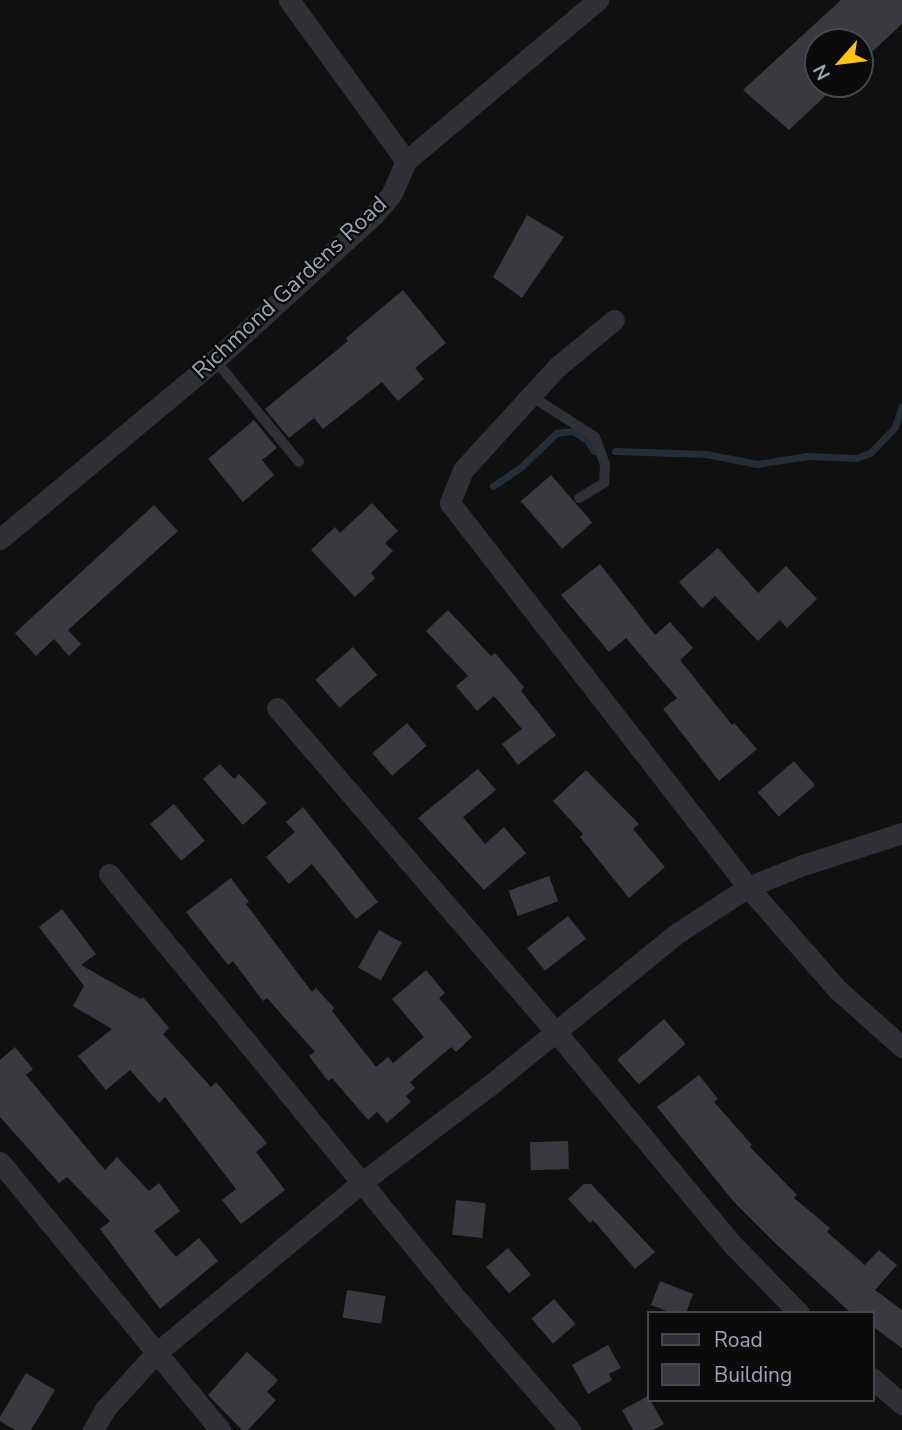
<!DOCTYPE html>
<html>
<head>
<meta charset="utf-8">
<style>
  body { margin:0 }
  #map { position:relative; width:902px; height:1430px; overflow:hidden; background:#101011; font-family:"Nunito Sans",sans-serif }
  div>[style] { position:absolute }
  .stream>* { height:7px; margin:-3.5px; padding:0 3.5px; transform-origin:3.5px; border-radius:3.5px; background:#252d36 }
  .building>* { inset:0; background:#393a40; transform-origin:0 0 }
  .lane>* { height:10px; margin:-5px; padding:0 5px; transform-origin:5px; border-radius:5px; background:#303137 }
  .street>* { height:21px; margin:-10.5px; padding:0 10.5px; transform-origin:10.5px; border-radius:10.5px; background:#303137 }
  span { translate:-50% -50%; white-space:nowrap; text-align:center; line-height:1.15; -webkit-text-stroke:5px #0b0b0c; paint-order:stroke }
  .street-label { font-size:23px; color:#9fa4b4 }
  .legend { position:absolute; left:647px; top:1311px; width:228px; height:91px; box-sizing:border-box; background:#0b0b0c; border:2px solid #46484f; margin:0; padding:9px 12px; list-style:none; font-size:21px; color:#9fa4b4 }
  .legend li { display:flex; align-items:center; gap:14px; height:35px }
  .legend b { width:35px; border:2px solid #46484f }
  .north { position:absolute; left:804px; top:28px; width:70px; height:70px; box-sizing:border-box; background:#0b0b0c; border:2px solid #46484f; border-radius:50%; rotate:242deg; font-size:19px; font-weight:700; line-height:28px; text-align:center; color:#9fa4b4 }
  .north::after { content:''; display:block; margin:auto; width:24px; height:32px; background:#ffc21a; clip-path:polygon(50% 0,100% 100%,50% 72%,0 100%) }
</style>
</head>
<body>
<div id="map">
  <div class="stream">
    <div style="left:615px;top:451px;width:91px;rotate:1.9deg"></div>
    <div style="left:706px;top:454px;width:52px;rotate:11.1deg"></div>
    <div style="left:757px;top:464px;width:51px;rotate:-9.1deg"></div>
    <div style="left:807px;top:456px;width:49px;rotate:2.3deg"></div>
    <div style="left:856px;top:458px;width:15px;rotate:-20deg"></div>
    <div style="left:870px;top:453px;width:36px;rotate:-46deg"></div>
    <div style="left:895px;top:427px;width:22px;rotate:-72deg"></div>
    <div style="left:493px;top:486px;width:32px;rotate:-34deg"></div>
    <div style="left:520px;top:468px;width:50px;rotate:-44.2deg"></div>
    <div style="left:556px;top:433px;width:17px;rotate:-7deg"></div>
    <div style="left:573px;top:431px;width:17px;rotate:33deg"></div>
    <div style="left:587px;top:440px;width:13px;rotate:58deg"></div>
  </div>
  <div class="building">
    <div style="clip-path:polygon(841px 0,902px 0,902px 24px,860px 63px,860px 42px,818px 42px,818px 84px,838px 84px,789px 130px,743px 90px)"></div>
    <div style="clip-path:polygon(527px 215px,564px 237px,522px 298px,493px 277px)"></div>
    <div style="clip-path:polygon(403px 290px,446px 343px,415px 368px,424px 379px,398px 401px,382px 382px,323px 429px,314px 418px,289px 438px,265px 409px,348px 341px,346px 338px)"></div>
    <div style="clip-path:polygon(254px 420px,277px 448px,262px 460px,274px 475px,243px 502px,208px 459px)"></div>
    <div style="left:551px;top:475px;width:63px;height:40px;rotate:49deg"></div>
    <div style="clip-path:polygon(372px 503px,398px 531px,385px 543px,393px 551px,371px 573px,375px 578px,355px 597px,311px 550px,335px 527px,340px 533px)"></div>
    <div style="clip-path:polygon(154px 505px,178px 531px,68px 630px,81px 644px,69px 656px,54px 639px,36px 656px,15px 633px)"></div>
    <div style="clip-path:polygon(718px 548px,758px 593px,786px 566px,817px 599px,787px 628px,780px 620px,758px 641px,715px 596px,702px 608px,679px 582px)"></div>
    <div style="clip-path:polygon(600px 564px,655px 635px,670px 622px,693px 648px,680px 660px,732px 725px,734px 723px,757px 749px,719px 781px,663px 709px,677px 698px,626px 638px,609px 652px,561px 595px)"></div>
    <div style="clip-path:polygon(448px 610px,491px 656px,495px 653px,524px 687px,521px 691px,556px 735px,518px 765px,502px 744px,522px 729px,494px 696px,477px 711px,456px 686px,468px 676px,426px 631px)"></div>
    <div style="left:353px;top:647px;width:37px;height:50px;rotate:49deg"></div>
    <div style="left:407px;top:723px;width:30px;height:46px;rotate:49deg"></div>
    <div style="left:794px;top:761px;width:32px;height:48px;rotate:49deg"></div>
    <div style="clip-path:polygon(220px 764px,234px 779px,239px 774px,267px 803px,243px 825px,203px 779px)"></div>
    <div style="clip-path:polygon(478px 769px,496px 790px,463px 817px,485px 844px,504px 827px,526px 853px,484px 890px,418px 818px)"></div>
    <div style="clip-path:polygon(586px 770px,639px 824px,633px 829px,665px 867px,629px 898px,580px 837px,583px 834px,553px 801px)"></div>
    <div style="left:174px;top:804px;width:48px;height:31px;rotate:50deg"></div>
    <div style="clip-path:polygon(303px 807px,378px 902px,356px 919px,312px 864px,289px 884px,266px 857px,295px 832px,286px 822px)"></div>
    <div style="left:549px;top:876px;width:27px;height:43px;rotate:70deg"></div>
    <div style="clip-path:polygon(231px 878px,249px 902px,246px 904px,312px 992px,316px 988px,334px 1008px,332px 1011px,376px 1067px,388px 1057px,393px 1063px,424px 1037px,392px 999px,426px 970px,445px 993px,439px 998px,472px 1037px,456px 1052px,451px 1047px,410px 1082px,415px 1088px,406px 1096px,411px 1102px,387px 1123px,377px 1112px,368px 1120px,332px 1078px,328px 1081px,309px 1056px,315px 1052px,267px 998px,263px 1001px,233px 961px,228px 965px,186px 912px)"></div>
    <div style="clip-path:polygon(62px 909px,96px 954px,81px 965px,141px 999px,143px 997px,169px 1028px,163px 1034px,211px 1087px,216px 1082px,267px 1143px,256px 1152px,285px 1190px,241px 1224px,222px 1200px,236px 1189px,165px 1097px,159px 1103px,130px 1070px,106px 1090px,78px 1056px,112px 1029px,73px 1006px,84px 986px,39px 927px)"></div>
    <div style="left:568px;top:916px;width:29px;height:52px;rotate:52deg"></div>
    <div style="left:379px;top:930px;width:26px;height:43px;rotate:29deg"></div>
    <div style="left:664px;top:1019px;width:33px;height:62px;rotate:49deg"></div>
    <div style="clip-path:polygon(15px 1047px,33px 1069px,26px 1075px,105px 1170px,117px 1157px,149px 1191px,159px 1183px,180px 1211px,154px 1231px,176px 1257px,199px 1238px,218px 1261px,160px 1309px,100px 1229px,110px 1221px,67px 1177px,59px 1183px,0 1117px,0 1060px)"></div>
    <div style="clip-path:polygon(699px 1075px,718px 1099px,714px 1102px,752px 1145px,750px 1147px,797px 1195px,794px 1198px,830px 1228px,827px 1232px,865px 1265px,879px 1250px,897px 1265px,875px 1290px,902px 1310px,902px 1348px,872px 1326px,872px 1313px,851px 1313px,776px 1244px,734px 1202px,657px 1107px)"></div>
    <div style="left:568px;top:1141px;width:28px;height:38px;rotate:88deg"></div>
    <div style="clip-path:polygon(584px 1184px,591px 1184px,655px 1252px,635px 1269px,593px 1220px,590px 1223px,568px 1199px)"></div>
    <div style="left:456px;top:1200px;width:30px;height:35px;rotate:6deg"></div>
    <div style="left:508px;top:1248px;width:35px;height:29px;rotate:49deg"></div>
    <div style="clip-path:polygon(660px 1281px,693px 1294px,686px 1313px,672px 1313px,651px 1305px)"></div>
    <div style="left:347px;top:1290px;width:39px;height:28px;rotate:9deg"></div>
    <div style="left:554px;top:1299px;width:33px;height:30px;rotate:49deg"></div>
    <div style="clip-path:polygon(608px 1345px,621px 1368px,609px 1374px,612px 1380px,588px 1394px,572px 1365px)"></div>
    <div style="clip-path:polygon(247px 1352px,278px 1380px,267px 1392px,276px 1400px,248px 1430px,242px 1430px,208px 1395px)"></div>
    <div style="clip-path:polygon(26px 1373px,55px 1390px,31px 1430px,15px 1430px,0 1421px,0 1417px)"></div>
    <div style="clip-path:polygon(648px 1396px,664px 1424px,653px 1430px,633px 1430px,622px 1410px)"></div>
  </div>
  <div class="lane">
    <div style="left:215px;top:360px;width:132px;rotate:50.5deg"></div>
    <div style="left:531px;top:396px;width:76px;rotate:32.6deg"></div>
    <div style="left:595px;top:437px;width:30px;rotate:70deg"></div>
    <div style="left:605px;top:465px;width:18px;rotate:93deg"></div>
    <div style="left:604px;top:483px;width:29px;rotate:149deg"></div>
  </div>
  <div class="street">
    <div style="left:289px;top:0;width:199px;rotate:54deg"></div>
    <div style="left:614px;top:320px;width:74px;rotate:140.5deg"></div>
    <div style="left:557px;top:367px;width:139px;rotate:132.4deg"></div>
    <div style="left:463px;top:470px;width:35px;rotate:112deg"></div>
    <div style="left:450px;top:503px;width:486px;rotate:52.2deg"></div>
    <div style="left:748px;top:887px;width:137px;rotate:48.9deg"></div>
    <div style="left:838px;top:990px;width:86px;rotate:41.7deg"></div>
    <div style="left:0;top:539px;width:280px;rotate:-39.8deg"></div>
    <div style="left:215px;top:360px;width:215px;rotate:-42.4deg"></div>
    <div style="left:374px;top:215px;width:26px;rotate:-50deg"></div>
    <div style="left:391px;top:195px;width:37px;rotate:-66deg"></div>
    <div style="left:406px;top:161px;width:251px;rotate:-40deg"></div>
    <div style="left:277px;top:708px;width:428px;rotate:49.3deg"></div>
    <div style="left:556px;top:1032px;width:276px;rotate:50.3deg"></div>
    <div style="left:732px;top:1244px;width:96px;rotate:45.8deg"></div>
    <div style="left:109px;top:874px;width:549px;rotate:50.69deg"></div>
    <div style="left:457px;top:1299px;width:173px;rotate:49.2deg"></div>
    <div style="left:0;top:1162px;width:347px;rotate:50.6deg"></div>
    <div style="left:872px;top:1378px;width:40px;rotate:41deg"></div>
    <div style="left:93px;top:1430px;width:24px;rotate:-60deg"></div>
    <div style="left:105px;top:1409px;width:74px;rotate:-47.7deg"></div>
    <div style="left:155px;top:1354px;width:268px;rotate:-39.7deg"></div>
    <div style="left:361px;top:1183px;width:161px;rotate:-37.2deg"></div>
    <div style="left:489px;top:1086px;width:241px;rotate:-39.1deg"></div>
    <div style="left:676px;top:934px;width:86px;rotate:-33.1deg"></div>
    <div style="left:748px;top:887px;width:59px;rotate:-21.8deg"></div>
    <div style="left:803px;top:865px;width:104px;rotate:-17.9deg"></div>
  </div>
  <div class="street-label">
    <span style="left:290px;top:288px;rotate:-43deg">Richmond Gardens Road</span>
  </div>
  <ul class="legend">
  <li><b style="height:9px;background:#303137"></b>Road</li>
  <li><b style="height:19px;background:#393a40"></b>Building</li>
  </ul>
  <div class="north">N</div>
</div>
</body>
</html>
